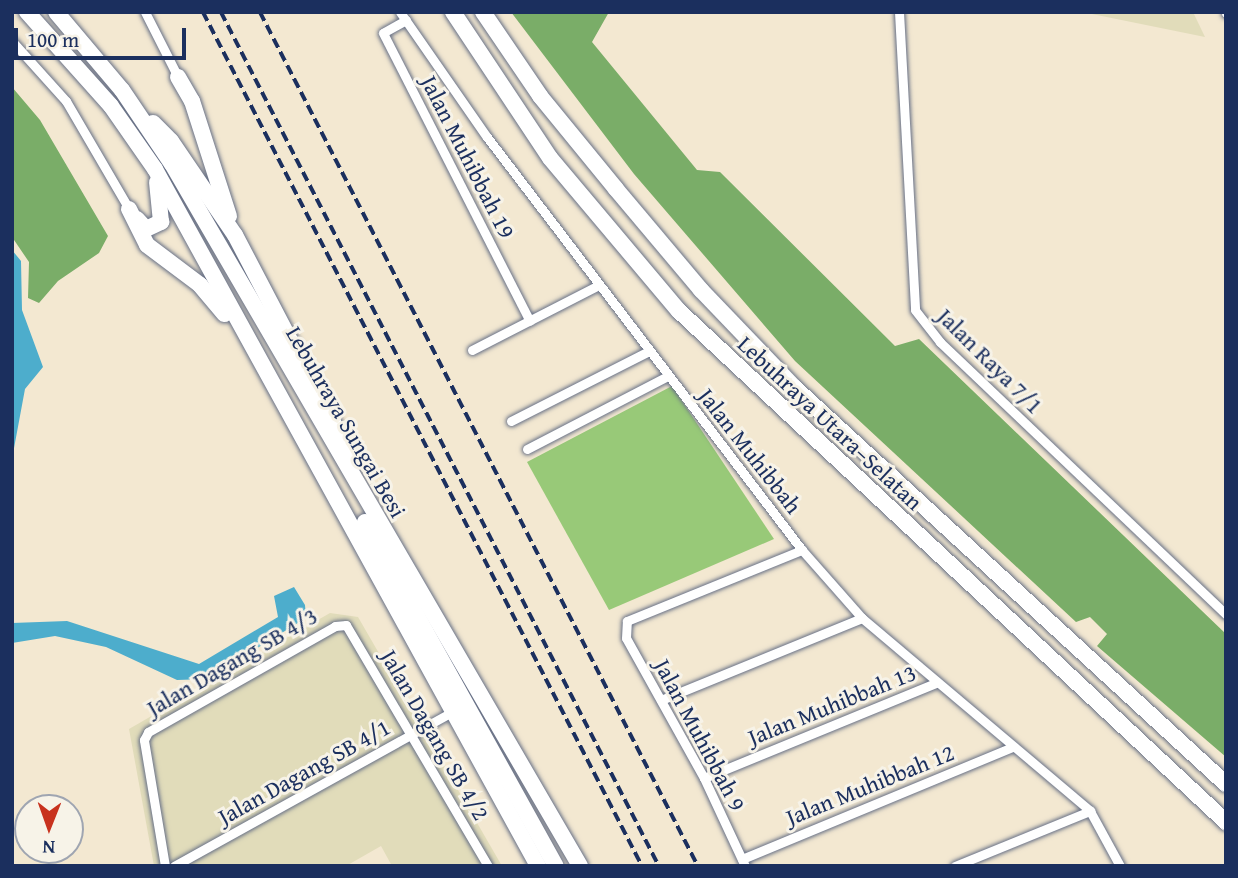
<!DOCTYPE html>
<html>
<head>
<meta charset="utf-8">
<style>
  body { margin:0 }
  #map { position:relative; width:1238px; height:878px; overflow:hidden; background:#f3e8d1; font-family:"Gentium Book Plus",serif }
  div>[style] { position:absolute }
  .built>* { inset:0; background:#e1dcba }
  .green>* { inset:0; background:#98c978 }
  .forest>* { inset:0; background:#7aad68 }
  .water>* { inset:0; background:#4dadcc }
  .roads { filter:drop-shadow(0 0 2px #677086) drop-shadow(0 0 2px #677086) }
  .street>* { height:9px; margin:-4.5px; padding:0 4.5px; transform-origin:4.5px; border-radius:4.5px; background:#fff }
  .highway>* { height:16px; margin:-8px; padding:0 8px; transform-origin:8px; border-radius:8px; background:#fff }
  .rail>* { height:3.5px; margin-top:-1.75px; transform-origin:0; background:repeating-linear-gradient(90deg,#1b2f5e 0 10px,transparent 0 15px) }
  span { translate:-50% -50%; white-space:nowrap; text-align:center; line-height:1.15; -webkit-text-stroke:6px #f7f3e8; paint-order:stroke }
  .street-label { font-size:23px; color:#1b2f5e }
  .frame { position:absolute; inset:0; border:14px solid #1b2f5e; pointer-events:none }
  .north { position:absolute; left:14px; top:794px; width:70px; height:70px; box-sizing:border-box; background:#f7f3e8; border:2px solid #9fa5b1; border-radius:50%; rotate:181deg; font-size:19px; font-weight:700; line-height:28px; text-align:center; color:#1b2f5e }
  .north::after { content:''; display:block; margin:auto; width:24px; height:32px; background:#c8321e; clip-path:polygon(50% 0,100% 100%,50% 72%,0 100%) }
  .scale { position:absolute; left:14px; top:28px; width:172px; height:32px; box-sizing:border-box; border:4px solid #1b2f5e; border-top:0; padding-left:9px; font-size:21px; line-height:24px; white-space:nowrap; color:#1b2f5e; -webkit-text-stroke:5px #f7f3e8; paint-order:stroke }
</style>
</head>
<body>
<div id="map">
  <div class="built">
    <div style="clip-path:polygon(1082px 12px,1193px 12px,1205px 37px)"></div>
    <div style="clip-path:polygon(330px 613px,358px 617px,502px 866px,392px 866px,381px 846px,346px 866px,154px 866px,129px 729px)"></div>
  </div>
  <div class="green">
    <div style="clip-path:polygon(672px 386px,774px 539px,609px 610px,527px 462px)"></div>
  </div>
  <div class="forest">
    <div style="clip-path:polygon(511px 12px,609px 12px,592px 42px,697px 170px,720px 172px,895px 346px,919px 339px,1226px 634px,1226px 757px,1097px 646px,1107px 634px,1090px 617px,1076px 622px,795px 361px,634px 174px)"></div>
    <div style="clip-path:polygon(12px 87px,40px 120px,108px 236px,99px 253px,58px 281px,39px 303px,28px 298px,29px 262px,12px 237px)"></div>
  </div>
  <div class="water">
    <div style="clip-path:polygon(12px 250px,21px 261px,22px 310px,43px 367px,25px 389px,12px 459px)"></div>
    <div style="clip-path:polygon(294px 587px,305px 605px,306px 618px,207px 679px,177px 680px,106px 647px,55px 636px,12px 643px,12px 623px,67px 621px,199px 664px,278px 617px,274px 596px)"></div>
  </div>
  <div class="roads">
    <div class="street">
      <div style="left:145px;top:12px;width:73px;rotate:63.1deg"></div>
      <div style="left:400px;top:12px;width:152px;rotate:55.2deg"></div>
      <div style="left:487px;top:137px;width:519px;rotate:52.67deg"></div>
      <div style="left:802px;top:550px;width:91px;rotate:48.6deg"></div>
      <div style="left:862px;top:618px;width:299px;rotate:40.2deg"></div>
      <div style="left:1090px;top:811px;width:63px;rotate:61.4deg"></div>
      <div style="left:899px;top:12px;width:298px;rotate:86.9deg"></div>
      <div style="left:915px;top:310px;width:41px;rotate:52deg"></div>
      <div style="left:940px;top:342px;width:395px;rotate:43.6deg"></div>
      <div style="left:1226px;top:12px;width:1px;rotate:90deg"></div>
      <div style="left:406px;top:20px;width:26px;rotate:151deg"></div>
      <div style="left:383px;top:33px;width:323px;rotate:63deg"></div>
      <div style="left:12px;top:41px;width:81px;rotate:48deg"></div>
      <div style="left:66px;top:101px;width:125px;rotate:59.7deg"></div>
      <div style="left:472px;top:350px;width:143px;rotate:-27.1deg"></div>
      <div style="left:511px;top:421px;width:155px;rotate:-26.9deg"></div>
      <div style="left:527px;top:449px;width:159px;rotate:-27.4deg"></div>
      <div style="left:661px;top:700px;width:217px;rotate:-22.2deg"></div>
      <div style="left:704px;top:778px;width:251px;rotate:-22.3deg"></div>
      <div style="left:742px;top:859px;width:293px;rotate:-22.5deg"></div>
      <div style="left:165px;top:866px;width:128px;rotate:-99.5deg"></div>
      <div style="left:144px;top:740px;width:9px;rotate:-63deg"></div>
      <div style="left:148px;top:732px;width:215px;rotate:-29.5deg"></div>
      <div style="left:335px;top:626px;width:11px;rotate:-5deg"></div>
      <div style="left:346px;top:625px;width:280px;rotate:59.5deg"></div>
      <div style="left:174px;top:866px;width:320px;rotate:-29deg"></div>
      <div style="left:745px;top:866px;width:97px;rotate:-115deg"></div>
      <div style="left:704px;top:778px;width:160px;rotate:-119.1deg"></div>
      <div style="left:626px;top:638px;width:17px;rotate:-87deg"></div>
      <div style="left:627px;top:621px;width:189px;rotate:-22.1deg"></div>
      <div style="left:955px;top:866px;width:146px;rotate:-22.2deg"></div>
    </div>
    <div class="highway">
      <div style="left:27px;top:12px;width:126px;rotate:48.2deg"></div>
      <div style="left:111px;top:106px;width:77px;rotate:55.1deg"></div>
      <div style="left:155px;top:169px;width:795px;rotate:61.21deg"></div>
      <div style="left:56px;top:12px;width:102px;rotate:49.8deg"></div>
      <div style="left:122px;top:90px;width:89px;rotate:56deg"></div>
      <div style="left:172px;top:164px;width:812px;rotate:59.83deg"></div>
      <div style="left:453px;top:12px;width:175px;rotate:56.4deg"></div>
      <div style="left:550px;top:158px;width:200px;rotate:49.9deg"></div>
      <div style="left:679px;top:311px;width:749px;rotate:43.05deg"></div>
      <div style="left:483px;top:12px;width:102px;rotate:55.8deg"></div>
      <div style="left:540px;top:96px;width:120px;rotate:50.7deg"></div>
      <div style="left:616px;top:189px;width:132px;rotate:49.9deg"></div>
      <div style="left:701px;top:290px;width:136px;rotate:46.2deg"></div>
      <div style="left:795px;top:388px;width:585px;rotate:42.58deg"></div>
      <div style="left:178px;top:77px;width:28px;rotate:60deg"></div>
      <div style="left:192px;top:101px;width:121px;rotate:72.2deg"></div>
      <div style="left:153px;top:123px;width:25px;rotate:45deg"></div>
      <div style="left:171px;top:141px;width:114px;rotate:55.8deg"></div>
      <div style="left:235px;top:235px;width:255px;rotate:62.4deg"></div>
      <div style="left:129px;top:209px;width:40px;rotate:63.4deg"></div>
      <div style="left:147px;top:245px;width:66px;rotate:37deg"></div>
      <div style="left:200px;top:285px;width:38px;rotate:50deg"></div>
      <div style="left:137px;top:219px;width:13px;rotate:48deg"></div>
      <div style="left:146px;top:229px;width:17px;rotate:-25deg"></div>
      <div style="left:161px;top:222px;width:40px;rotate:-95.7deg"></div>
      <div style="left:365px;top:522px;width:393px;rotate:61deg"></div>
    </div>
  </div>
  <div class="rail">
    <div style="left:203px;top:12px;width:960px;rotate:62.79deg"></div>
    <div style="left:221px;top:12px;width:960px;rotate:62.85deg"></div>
    <div style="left:260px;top:12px;width:960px;rotate:62.85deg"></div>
  </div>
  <div class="street-label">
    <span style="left:468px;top:157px;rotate:63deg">Jalan Muhibbah 19</span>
    <span style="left:990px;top:361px;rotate:45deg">Jalan Raya 7/1</span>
    <span style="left:346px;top:422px;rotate:60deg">Lebuhraya Sungai Besi</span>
    <span style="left:830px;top:423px;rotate:43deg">Lebuhraya Utara–Selatan</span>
    <span style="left:750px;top:451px;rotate:52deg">Jalan Muhibbah</span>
    <span style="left:232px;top:662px;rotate:-30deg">Jalan Dagang SB 4/3</span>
    <span style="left:832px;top:705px;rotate:-22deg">Jalan Muhibbah 13</span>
    <span style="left:435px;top:735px;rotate:60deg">Jalan Dagang SB 4/2</span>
    <span style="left:700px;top:735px;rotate:62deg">Jalan Muhibbah 9</span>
    <span style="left:304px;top:772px;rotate:-29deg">Jalan Dagang SB 4/1</span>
    <span style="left:870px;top:785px;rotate:-22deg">Jalan Muhibbah 12</span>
  </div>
  <div class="frame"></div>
  <div class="north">N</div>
  <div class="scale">100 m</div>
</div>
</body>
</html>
